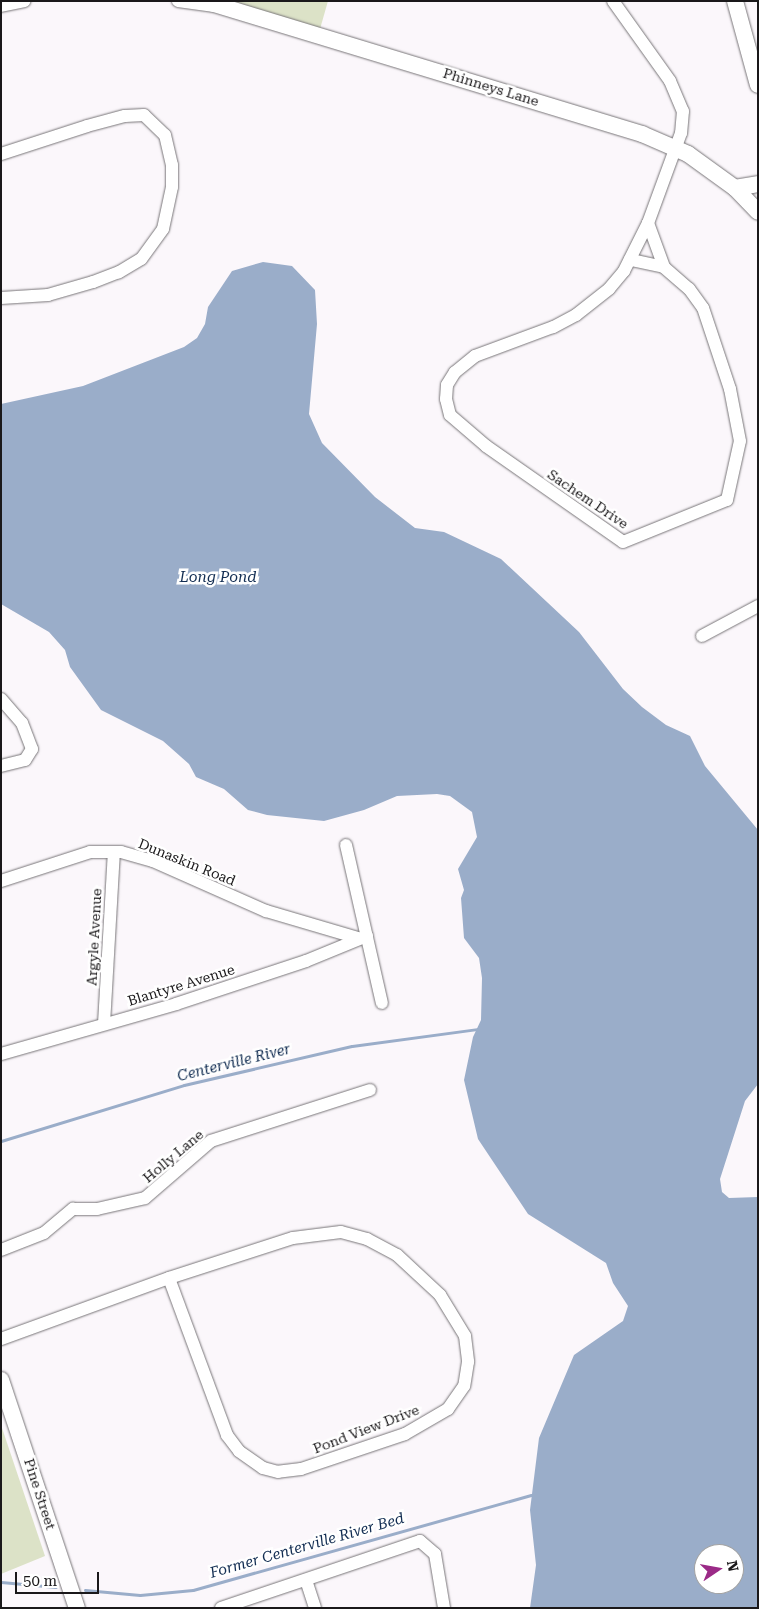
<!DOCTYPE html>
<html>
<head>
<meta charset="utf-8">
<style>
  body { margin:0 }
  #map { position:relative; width:759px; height:1609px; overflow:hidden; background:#fbf7fb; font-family:"Roboto Serif",serif }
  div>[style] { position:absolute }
  .green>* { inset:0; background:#dce2c7 }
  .water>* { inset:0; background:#9aadc9 }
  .stream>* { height:3px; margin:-1.5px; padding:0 1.5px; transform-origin:1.5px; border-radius:1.5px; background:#9aadc9 }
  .roads { filter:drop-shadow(0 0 1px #787578) drop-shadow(0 0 1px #787578) }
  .minor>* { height:12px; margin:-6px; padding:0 6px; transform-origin:6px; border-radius:6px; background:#fff }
  .major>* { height:16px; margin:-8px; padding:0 8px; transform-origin:8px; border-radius:8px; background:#fff }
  span { translate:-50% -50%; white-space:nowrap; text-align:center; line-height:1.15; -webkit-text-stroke:5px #fff; paint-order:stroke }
  .street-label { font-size:14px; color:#1a181a }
  .water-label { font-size:15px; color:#122d52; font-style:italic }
  .frame { position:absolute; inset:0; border:2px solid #1a181a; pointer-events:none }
  .north { position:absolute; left:694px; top:1544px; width:50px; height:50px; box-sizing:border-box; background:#fff; border:1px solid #a3a3a3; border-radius:50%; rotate:78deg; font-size:14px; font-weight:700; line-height:20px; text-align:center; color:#1a181a }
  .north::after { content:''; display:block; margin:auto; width:18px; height:22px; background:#9b2a87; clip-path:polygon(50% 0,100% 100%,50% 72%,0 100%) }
  .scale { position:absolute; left:15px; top:1572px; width:84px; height:22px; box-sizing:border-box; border:2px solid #1a181a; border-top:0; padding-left:6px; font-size:15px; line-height:18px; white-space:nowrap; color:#1a181a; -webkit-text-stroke:4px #fff; paint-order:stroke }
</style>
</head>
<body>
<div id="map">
  <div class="green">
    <div style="clip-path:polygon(231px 1px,328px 1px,320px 29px)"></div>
    <div style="clip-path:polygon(1px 1425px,45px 1556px,1px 1574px)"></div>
  </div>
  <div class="water">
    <div style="clip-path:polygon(evenodd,263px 262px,292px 266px,315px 290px,317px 324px,309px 414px,322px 443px,375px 497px,415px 528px,444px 532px,501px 559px,579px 632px,623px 689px,642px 707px,666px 725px,690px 736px,705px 766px,758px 830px,758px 1084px,745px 1101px,720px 1179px,722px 1192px,729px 1198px,758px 1197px,758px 1608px,530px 1608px,536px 1565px,530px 1510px,539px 1438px,574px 1355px,623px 1321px,628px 1306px,613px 1283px,606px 1263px,528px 1214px,478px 1139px,464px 1080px,473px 1037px,481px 1020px,482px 978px,479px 958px,464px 938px,461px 898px,464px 890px,458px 869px,477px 837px,472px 812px,450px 796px,437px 794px,397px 796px,364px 810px,324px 821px,267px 815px,248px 810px,224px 789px,196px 777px,189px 764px,163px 741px,101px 710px,70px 667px,65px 650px,49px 632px,1px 604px,1px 404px,83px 386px,184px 347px,197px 338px,205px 324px,208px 307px,232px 271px,263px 262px,704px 1554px,734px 1554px,734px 1584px,704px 1584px,704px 1554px)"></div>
  </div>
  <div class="stream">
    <div style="left:1px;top:1141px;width:191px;rotate:-17deg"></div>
    <div style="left:184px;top:1085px;width:172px;rotate:-13.1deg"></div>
    <div style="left:352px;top:1046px;width:126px;rotate:-7.7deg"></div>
    <div style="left:1px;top:1582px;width:55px;rotate:5.2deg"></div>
    <div style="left:85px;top:1590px;width:55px;rotate:5.2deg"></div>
    <div style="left:140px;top:1595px;width:53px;rotate:-5.4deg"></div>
    <div style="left:193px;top:1590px;width:351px;rotate:-15.7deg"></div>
  </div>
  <div class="roads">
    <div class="minor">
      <div style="left:178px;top:1px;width:35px;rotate:8deg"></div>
      <div style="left:613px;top:1px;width:98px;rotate:54.5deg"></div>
      <div style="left:670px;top:81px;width:33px;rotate:67deg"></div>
      <div style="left:683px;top:111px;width:22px;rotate:95deg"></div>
      <div style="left:681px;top:133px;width:96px;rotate:110.1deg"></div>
      <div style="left:648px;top:223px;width:54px;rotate:116.6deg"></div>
      <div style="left:624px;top:271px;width:23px;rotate:130deg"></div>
      <div style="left:609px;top:289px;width:42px;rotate:141.8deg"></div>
      <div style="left:576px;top:315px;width:26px;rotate:152deg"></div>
      <div style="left:553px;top:327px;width:83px;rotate:159.6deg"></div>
      <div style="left:475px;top:356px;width:26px;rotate:141deg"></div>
      <div style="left:455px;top:372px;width:15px;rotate:122deg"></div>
      <div style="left:447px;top:385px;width:14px;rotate:94deg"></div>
      <div style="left:446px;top:399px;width:16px;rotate:76deg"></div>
      <div style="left:450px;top:415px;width:48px;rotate:40.7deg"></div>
      <div style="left:486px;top:446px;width:167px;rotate:35deg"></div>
      <div style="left:623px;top:542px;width:112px;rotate:-22deg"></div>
      <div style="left:727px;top:500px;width:60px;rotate:-77.6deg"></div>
      <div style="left:740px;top:441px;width:53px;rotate:-100.9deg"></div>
      <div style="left:730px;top:389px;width:85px;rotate:-108.4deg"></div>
      <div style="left:703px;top:308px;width:24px;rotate:-126deg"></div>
      <div style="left:689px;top:289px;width:33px;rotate:-139deg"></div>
      <div style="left:664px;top:267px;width:35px;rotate:-168deg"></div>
      <div style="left:1px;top:6px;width:24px;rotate:-12deg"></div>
      <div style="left:1px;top:154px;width:90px;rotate:-18deg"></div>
      <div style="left:87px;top:126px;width:39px;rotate:-15deg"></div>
      <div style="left:125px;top:116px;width:19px;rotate:-3deg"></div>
      <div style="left:144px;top:115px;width:29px;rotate:44deg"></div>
      <div style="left:165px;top:135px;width:31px;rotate:77deg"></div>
      <div style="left:172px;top:165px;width:22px;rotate:90deg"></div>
      <div style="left:172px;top:187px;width:43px;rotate:102.1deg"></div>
      <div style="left:163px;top:229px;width:37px;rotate:126deg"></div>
      <div style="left:141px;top:259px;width:26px;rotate:149deg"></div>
      <div style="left:119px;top:272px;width:28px;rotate:159deg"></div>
      <div style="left:93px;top:282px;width:47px;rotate:163.9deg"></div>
      <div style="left:48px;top:295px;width:47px;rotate:176.3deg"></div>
      <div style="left:648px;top:223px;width:47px;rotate:70deg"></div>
      <div style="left:702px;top:636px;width:64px;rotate:-28.2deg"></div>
      <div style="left:1px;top:699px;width:32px;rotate:49deg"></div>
      <div style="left:22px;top:723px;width:28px;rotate:69deg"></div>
      <div style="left:32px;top:749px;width:13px;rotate:122deg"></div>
      <div style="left:25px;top:760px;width:25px;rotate:166deg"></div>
      <div style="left:346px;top:845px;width:162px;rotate:77.2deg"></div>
      <div style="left:1px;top:881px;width:94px;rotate:-18deg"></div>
      <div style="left:90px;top:852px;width:31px"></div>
      <div style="left:121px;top:852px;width:33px;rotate:16deg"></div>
      <div style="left:153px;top:861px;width:124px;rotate:23.9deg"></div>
      <div style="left:266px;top:911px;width:96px;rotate:16.4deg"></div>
      <div style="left:104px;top:1024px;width:172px;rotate:-86.7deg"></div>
      <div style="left:1px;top:1054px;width:182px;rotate:-15.9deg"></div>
      <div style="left:176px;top:1004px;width:137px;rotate:-18.3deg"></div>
      <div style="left:306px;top:961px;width:66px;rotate:-22.3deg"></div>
      <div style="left:1px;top:1250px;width:46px;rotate:-21.6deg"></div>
      <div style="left:44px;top:1233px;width:38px;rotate:-40deg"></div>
      <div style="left:73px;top:1209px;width:24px"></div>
      <div style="left:97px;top:1209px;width:49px;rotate:-12.9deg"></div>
      <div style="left:145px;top:1198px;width:87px;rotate:-40.8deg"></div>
      <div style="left:211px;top:1141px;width:167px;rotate:-17.8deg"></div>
      <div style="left:1px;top:1339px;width:179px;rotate:-20deg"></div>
      <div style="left:169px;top:1278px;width:130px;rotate:-17.9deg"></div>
      <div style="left:293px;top:1238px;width:48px;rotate:-7.1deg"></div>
      <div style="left:341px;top:1232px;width:27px;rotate:15deg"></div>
      <div style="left:367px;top:1239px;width:34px;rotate:28deg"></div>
      <div style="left:397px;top:1255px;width:59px;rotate:42.9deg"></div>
      <div style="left:440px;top:1295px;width:48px;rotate:58.6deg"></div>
      <div style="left:465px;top:1336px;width:26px;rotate:83deg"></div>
      <div style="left:468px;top:1362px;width:24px;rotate:99deg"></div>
      <div style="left:464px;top:1386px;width:28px;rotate:125deg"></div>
      <div style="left:448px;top:1409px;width:50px;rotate:149.8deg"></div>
      <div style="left:405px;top:1434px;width:110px;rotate:161.4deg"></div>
      <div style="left:301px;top:1469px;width:23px;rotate:173deg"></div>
      <div style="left:278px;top:1472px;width:16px;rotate:-165deg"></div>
      <div style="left:263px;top:1468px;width:29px;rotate:-145deg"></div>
      <div style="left:239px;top:1451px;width:20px;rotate:-127deg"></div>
      <div style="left:227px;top:1435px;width:167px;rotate:-110.3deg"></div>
      <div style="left:306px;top:1580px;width:29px;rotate:72deg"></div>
      <div style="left:221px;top:1608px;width:210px;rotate:-18.6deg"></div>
      <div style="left:420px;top:1541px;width:20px;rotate:41deg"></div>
      <div style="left:435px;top:1554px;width:55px;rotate:80.5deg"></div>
    </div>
    <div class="major">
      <div style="left:204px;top:1px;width:458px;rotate:16.9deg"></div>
      <div style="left:642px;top:134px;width:50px;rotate:23.5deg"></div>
      <div style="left:688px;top:154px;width:58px;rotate:35.9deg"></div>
      <div style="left:735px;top:188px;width:33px;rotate:46deg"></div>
      <div style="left:735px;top:1px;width:87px;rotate:74.7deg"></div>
      <div style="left:735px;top:188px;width:23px;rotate:-10deg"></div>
      <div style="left:1px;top:1380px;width:240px;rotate:71.6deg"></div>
    </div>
  </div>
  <div class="street-label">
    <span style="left:491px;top:87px;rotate:17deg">Phinneys Lane</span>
    <span style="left:588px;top:499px;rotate:34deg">Sachem Drive</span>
    <span style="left:187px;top:862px;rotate:22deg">Dunaskin Road</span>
    <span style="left:94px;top:937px;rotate:-87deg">Argyle Avenue</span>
    <span style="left:181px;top:985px;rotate:-17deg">Blantyre Avenue</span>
    <span style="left:173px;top:1156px;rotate:-40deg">Holly Lane</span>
    <span style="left:366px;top:1429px;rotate:-21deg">Pond View Drive</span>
    <span style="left:40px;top:1494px;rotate:72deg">Pine Street</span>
  </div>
  <div class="water-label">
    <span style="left:218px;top:578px">Long Pond</span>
    <span style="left:234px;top:1063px;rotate:-14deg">Centerville River</span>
    <span style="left:307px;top:1546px;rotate:-16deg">Former Centerville River Bed</span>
  </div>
  <div class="frame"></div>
  <div class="north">N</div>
  <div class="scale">50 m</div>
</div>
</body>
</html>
